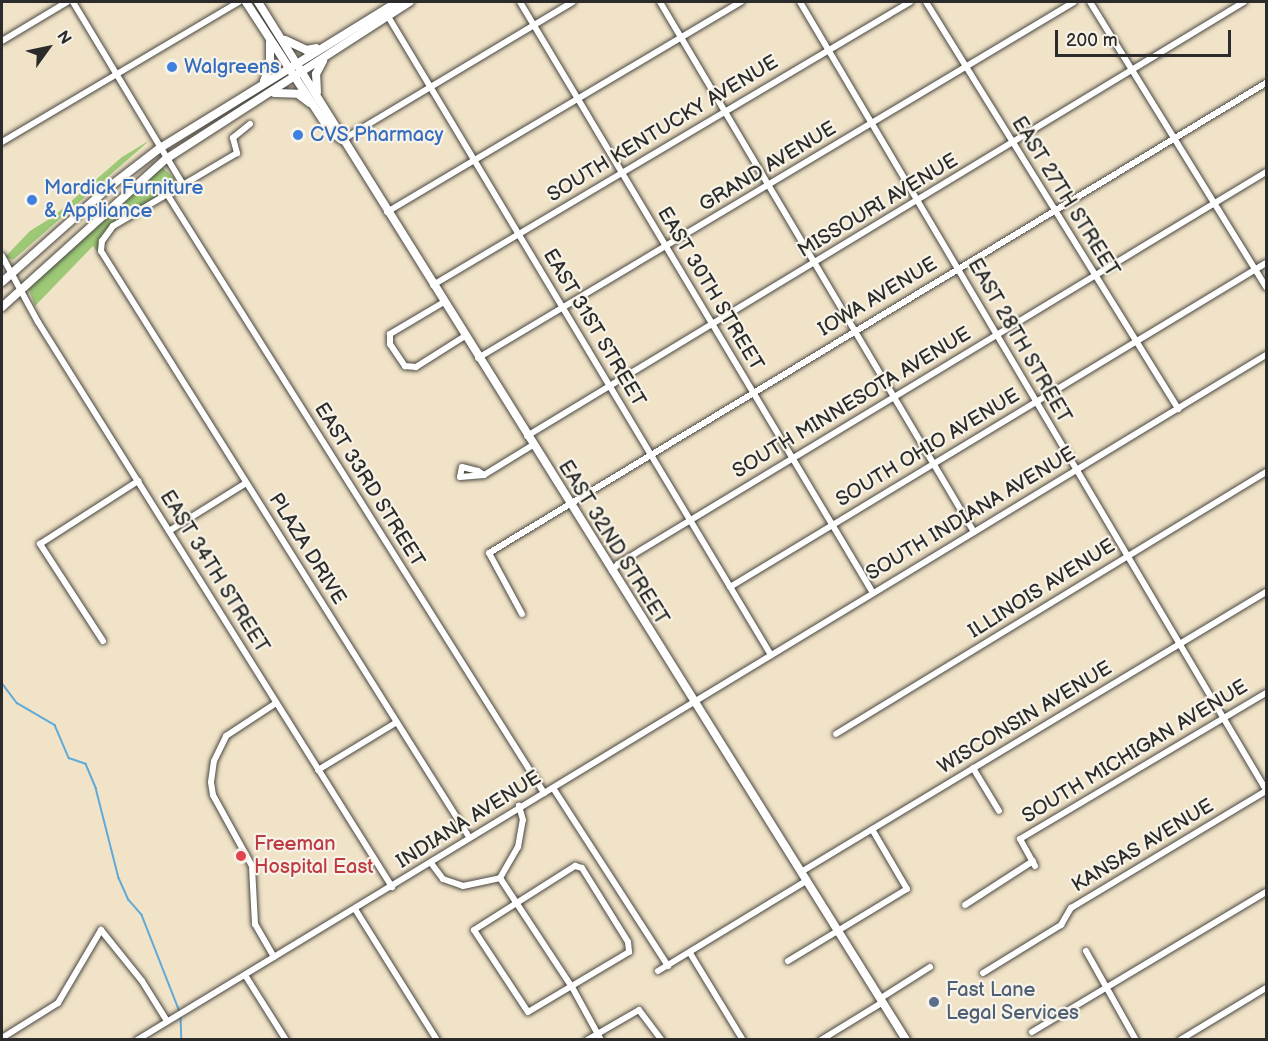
<!DOCTYPE html>
<html>
<head>
<meta charset="utf-8">
<style>
  body { margin:0 }
  #map { position:relative; width:1268px; height:1041px; overflow:hidden; background:#f1e3c7; font-family:"Balsamiq Sans",sans-serif }
  div>[style] { position:absolute }
  .green>* { inset:0; background:#9dc976 }
  .stream>* { height:1.5px; margin:-0.75px; padding:0 0.75px; transform-origin:0.75px; border-radius:0.75px; background:#60aad8 }
  .roads { filter:drop-shadow(0 0 2px #494742) drop-shadow(0 0 2px #494742) }
  .minor>* { height:6px; margin:-3px; padding:0 3px; transform-origin:3px; border-radius:3px; background:#fff }
  .major>* { height:8px; margin:-4px; padding:0 4px; transform-origin:4px; border-radius:4px; background:#fff }
  .dots>* { width:16px; height:16px; translate:-50% -50%; box-sizing:border-box; border:3px solid #f7f3e8; border-radius:50% }
  span { translate:-50% -50%; white-space:nowrap; text-align:center; line-height:1.15; -webkit-text-stroke:4.5px #f7f3e8; paint-order:stroke }
  .shop-label { font-size:20px; color:#366cbe }
  .left { translate:0 -50%; text-align:left }
  .street-label { font-size:20px; color:#2b2b2b }
  .health-label { font-size:20px; color:#be3a42 }
  .service-label { font-size:20px; color:#4e5e75 }
  .frame { position:absolute; inset:0; border:3px solid #2b2b2b; pointer-events:none }
  .north { position:absolute; left:18px; top:18px; width:60px; height:60px; -webkit-text-stroke:4px #f7f3e8; paint-order:stroke; rotate:57deg; font-size:16px; font-weight:700; line-height:24px; text-align:center; color:#2b2b2b }
  .north::after { content:''; display:block; margin:auto; width:21px; height:27px; background:#2b2b2b; clip-path:polygon(50% 0,100% 100%,50% 72%,0 100%) }
  .scale { position:absolute; left:1055px; top:30px; width:176px; height:27px; box-sizing:border-box; border:3px solid #2b2b2b; border-top:0; padding-left:8px; font-size:18px; line-height:21px; white-space:nowrap; color:#2b2b2b; -webkit-text-stroke:4px #f7f3e8; paint-order:stroke }
</style>
</head>
<body>
<div id="map">
  <div class="green">
    <div style="clip-path:polygon(150px 140px,13px 260px,5px 257px,30px 231px,54px 216px,122px 157px)"></div>
    <div style="clip-path:polygon(162px 167px,175px 179px,172px 188px,110px 225px,100px 237px,98px 253px,93px 246px,35px 306px,28px 287px)"></div>
  </div>
  <div class="stream">
    <div style="left:2px;top:683px;width:25px;rotate:53deg"></div>
    <div style="left:17px;top:703px;width:44px;rotate:30.1deg"></div>
    <div style="left:55px;top:725px;width:36px;rotate:67deg"></div>
    <div style="left:69px;top:758px;width:18px;rotate:19deg"></div>
    <div style="left:86px;top:764px;width:26px;rotate:67deg"></div>
    <div style="left:96px;top:788px;width:93px;rotate:75.7deg"></div>
    <div style="left:119px;top:878px;width:24px;rotate:66deg"></div>
    <div style="left:129px;top:900px;width:20px;rotate:49deg"></div>
    <div style="left:142px;top:915px;width:104px;rotate:68.6deg"></div>
    <div style="left:181px;top:1017px;width:23px;rotate:88deg"></div>
  </div>
  <div class="roads">
    <div class="minor">
      <div style="left:73px;top:2px;width:213px;rotate:58.9deg"></div>
      <div style="left:520px;top:2px;width:688px;rotate:59.15deg"></div>
      <div style="left:660px;top:2px;width:616px;rotate:59.36deg"></div>
      <div style="left:800px;top:2px;width:915px;rotate:59.4deg"></div>
      <div style="left:926px;top:2px;width:479px;rotate:58.2deg"></div>
      <div style="left:1090px;top:2px;width:335px;rotate:58.3deg"></div>
      <div style="left:389px;top:18px;width:743px;rotate:59.05deg"></div>
      <div style="left:2px;top:41px;width:76px;rotate:-31deg"></div>
      <div style="left:250px;top:124px;width:22px;rotate:141deg"></div>
      <div style="left:233px;top:138px;width:16px;rotate:75deg"></div>
      <div style="left:237px;top:153px;width:144px;rotate:149.5deg"></div>
      <div style="left:113px;top:226px;width:19px;rotate:126deg"></div>
      <div style="left:102px;top:241px;width:10px;rotate:96deg"></div>
      <div style="left:101px;top:251px;width:692px;rotate:57.87deg"></div>
      <div style="left:342px;top:140px;width:269px;rotate:-30.9deg"></div>
      <div style="left:2px;top:142px;width:275px;rotate:-30.6deg"></div>
      <div style="left:167px;top:194px;width:708px;rotate:57.81deg"></div>
      <div style="left:387px;top:212px;width:412px;rotate:-30.7deg"></div>
      <div style="left:2px;top:256px;width:75px;rotate:61.4deg"></div>
      <div style="left:38px;top:322px;width:667px;rotate:57.93deg"></div>
      <div style="left:433px;top:285px;width:555px;rotate:-30.68deg"></div>
      <div style="left:444px;top:302px;width:63px;rotate:149.3deg"></div>
      <div style="left:390px;top:334px;width:10px;rotate:90deg"></div>
      <div style="left:390px;top:344px;width:27px;rotate:56deg"></div>
      <div style="left:405px;top:366px;width:11px;rotate:5deg"></div>
      <div style="left:416px;top:367px;width:58px;rotate:-32.3deg"></div>
      <div style="left:478px;top:358px;width:694px;rotate:-30.85deg"></div>
      <div style="left:527px;top:436px;width:838px;rotate:-31.19deg"></div>
      <div style="left:462px;top:467px;width:16px;rotate:14deg"></div>
      <div style="left:478px;top:471px;width:7px;rotate:34deg"></div>
      <div style="left:484px;top:475px;width:24px;rotate:175deg"></div>
      <div style="left:460px;top:477px;width:10px;rotate:-79deg"></div>
      <div style="left:484px;top:475px;width:57px;rotate:-31.5deg"></div>
      <div style="left:169px;top:531px;width:91px;rotate:-31.9deg"></div>
      <div style="left:612px;top:571px;width:9px;rotate:-49deg"></div>
      <div style="left:618px;top:564px;width:757px;rotate:-31.17deg"></div>
      <div style="left:730px;top:587px;width:626px;rotate:-31.15deg"></div>
      <div style="left:522px;top:614px;width:69px;rotate:-118.4deg"></div>
      <div style="left:489px;top:553px;width:908px;rotate:-31.17deg"></div>
      <div style="left:103px;top:641px;width:116px;rotate:-123deg"></div>
      <div style="left:40px;top:544px;width:117px;rotate:-32.7deg"></div>
      <div style="left:836px;top:734px;width:504px;rotate:-31.35deg"></div>
      <div style="left:973px;top:768px;width:50px;rotate:58.8deg"></div>
      <div style="left:318px;top:770px;width:92px;rotate:-31.3deg"></div>
      <div style="left:553px;top:788px;width:212px;rotate:57.1deg"></div>
      <div style="left:431px;top:863px;width:20px;rotate:53deg"></div>
      <div style="left:443px;top:879px;width:21px;rotate:19deg"></div>
      <div style="left:463px;top:886px;width:38px;rotate:-12deg"></div>
      <div style="left:500px;top:878px;width:36px;rotate:-60deg"></div>
      <div style="left:518px;top:847px;width:27px;rotate:-80deg"></div>
      <div style="left:523px;top:820px;width:15px;rotate:-106deg"></div>
      <div style="left:575px;top:866px;width:7px;rotate:16deg"></div>
      <div style="left:582px;top:868px;width:87px;rotate:58.1deg"></div>
      <div style="left:628px;top:942px;width:10px;rotate:84deg"></div>
      <div style="left:629px;top:952px;width:117px;rotate:149.3deg"></div>
      <div style="left:528px;top:1012px;width:98px;rotate:-123.4deg"></div>
      <div style="left:474px;top:930px;width:120px;rotate:-32.4deg"></div>
      <div style="left:1035px;top:866px;width:31px;rotate:-119deg"></div>
      <div style="left:1020px;top:839px;width:286px;rotate:-30.7deg"></div>
      <div style="left:801px;top:872px;width:543px;rotate:-31.05deg"></div>
      <div style="left:500px;top:878px;width:131px;rotate:56.6deg"></div>
      <div style="left:572px;top:987px;width:60px;rotate:61.3deg"></div>
      <div style="left:965px;top:905px;width:81px;rotate:-32.9deg"></div>
      <div style="left:355px;top:909px;width:155px;rotate:58deg"></div>
      <div style="left:1086px;top:951px;width:102px;rotate:60.7deg"></div>
      <div style="left:690px;top:953px;width:102px;rotate:58.7deg"></div>
      <div style="left:274px;top:957px;width:38px;rotate:-120deg"></div>
      <div style="left:255px;top:924px;width:58px;rotate:-93deg"></div>
      <div style="left:252px;top:866px;width:81px;rotate:-118.8deg"></div>
      <div style="left:213px;top:795px;width:13px;rotate:-99deg"></div>
      <div style="left:211px;top:782px;width:21px;rotate:-82deg"></div>
      <div style="left:214px;top:761px;width:28px;rotate:-64deg"></div>
      <div style="left:226px;top:736px;width:60px;rotate:-33.4deg"></div>
      <div style="left:788px;top:961px;width:139px;rotate:-31.2deg"></div>
      <div style="left:907px;top:889px;width:69px;rotate:-120.3deg"></div>
      <div style="left:658px;top:971px;width:173px;rotate:-31.3deg"></div>
      <div style="left:983px;top:973px;width:92px;rotate:-31.6deg"></div>
      <div style="left:1061px;top:925px;width:20px;rotate:-60deg"></div>
      <div style="left:1071px;top:908px;width:227px;rotate:-31deg"></div>
      <div style="left:245px;top:975px;width:77px;rotate:57.8deg"></div>
      <div style="left:881px;top:998px;width:58px;rotate:-32.3deg"></div>
      <div style="left:1032px;top:1032px;width:273px;rotate:-30.9deg"></div>
      <div style="left:2px;top:1038px;width:66px;rotate:-32deg"></div>
      <div style="left:58px;top:1003px;width:85px;rotate:-59.5deg"></div>
      <div style="left:101px;top:930px;width:65px;rotate:51.2deg"></div>
      <div style="left:142px;top:981px;width:47px;rotate:58deg"></div>
      <div style="left:137px;top:1040px;width:1321px;rotate:-31.25deg"></div>
      <div style="left:587px;top:1040px;width:60px;rotate:-30deg"></div>
      <div style="left:639px;top:1010px;width:38px;rotate:53deg"></div>
      <div style="left:821px;top:1040px;width:73px;rotate:-31.5deg"></div>
      <div style="left:1180px;top:1040px;width:100px;rotate:-31.2deg"></div>
    </div>
    <div class="major">
      <div style="left:246px;top:2px;width:154px;rotate:56.9deg"></div>
      <div style="left:330px;top:131px;width:15px;rotate:37deg"></div>
      <div style="left:258px;top:2px;width:1224px;rotate:58.02deg"></div>
      <div style="left:285px;top:40px;width:23px;rotate:25deg"></div>
      <div style="left:306px;top:50px;width:10px;rotate:-11deg"></div>
      <div style="left:264px;top:81px;width:16px;rotate:-68deg"></div>
      <div style="left:270px;top:66px;width:24px;rotate:-90deg"></div>
      <div style="left:317px;top:92px;width:18px;rotate:-93deg"></div>
      <div style="left:316px;top:74px;width:15px;rotate:-62deg"></div>
      <div style="left:274px;top:93px;width:24px;rotate:2deg"></div>
      <div style="left:298px;top:94px;width:15px;rotate:37deg"></div>
      <div style="left:2px;top:282px;width:142px;rotate:-41.6deg"></div>
      <div style="left:108px;top:188px;width:66px;rotate:-37.6deg"></div>
      <div style="left:160px;top:148px;width:278px;rotate:-31.6deg"></div>
      <div style="left:2px;top:307px;width:221px;rotate:-42.1deg"></div>
      <div style="left:166px;top:159px;width:290px;rotate:-32.8deg"></div>
    </div>
  </div>
  <div class="dots">
    <div style="left:172px;top:67px;background:#3f7fe0"></div>
    <div style="left:298px;top:135px;background:#3f7fe0"></div>
    <div style="left:32px;top:200px;background:#3f7fe0"></div>
    <div style="left:241px;top:856px;background:#e0444e"></div>
    <div style="left:934px;top:1002px;background:#5c6f8a"></div>
  </div>
  <div class="shop-label">
    <span class="left" style="left:184px;top:67px">Walgreens</span>
    <span class="left" style="left:310px;top:135px">CVS Pharmacy</span>
    <span class="left" style="left:44px;top:200px">Mardick Furniture<br>&amp; Appliance</span>
  </div>
  <div class="street-label">
    <span style="left:663px;top:129px;rotate:-31deg">SOUTH KENTUCKY AVENUE</span>
    <span style="left:768px;top:167px;rotate:-31deg">GRAND AVENUE</span>
    <span style="left:1065px;top:197px;rotate:58deg">EAST 27TH STREET</span>
    <span style="left:878px;top:206px;rotate:-31deg">MISSOURI AVENUE</span>
    <span style="left:710px;top:289px;rotate:59deg">EAST 30TH STREET</span>
    <span style="left:878px;top:297px;rotate:-31deg">IOWA AVENUE</span>
    <span style="left:594px;top:328px;rotate:59deg">EAST 31ST STREET</span>
    <span style="left:1019px;top:341px;rotate:60deg">EAST 28TH STREET</span>
    <span style="left:852px;top:403px;rotate:-31deg">SOUTH MINNESOTA AVENUE</span>
    <span style="left:928px;top:448px;rotate:-31deg">SOUTH OHIO AVENUE</span>
    <span style="left:369px;top:485px;rotate:58deg">EAST 33RD STREET</span>
    <span style="left:971px;top:514px;rotate:-31deg">SOUTH INDIANA AVENUE</span>
    <span style="left:613px;top:543px;rotate:58deg">EAST 32ND STREET</span>
    <span style="left:307px;top:549px;rotate:58deg">PLAZA DRIVE</span>
    <span style="left:214px;top:572px;rotate:58deg">EAST 34TH STREET</span>
    <span style="left:1042px;top:589px;rotate:-32deg">ILLINOIS AVENUE</span>
    <span style="left:1025px;top:718px;rotate:-31deg">WISCONSIN AVENUE</span>
    <span style="left:1135px;top:752px;rotate:-31deg">SOUTH MICHIGAN AVENUE</span>
    <span style="left:469px;top:820px;rotate:-32deg">INDIANA AVENUE</span>
    <span style="left:1143px;top:846px;rotate:-31deg">KANSAS AVENUE</span>
  </div>
  <div class="health-label">
    <span class="left" style="left:254px;top:856px">Freeman<br>Hospital East</span>
  </div>
  <div class="service-label">
    <span class="left" style="left:946px;top:1002px">Fast Lane<br>Legal Services</span>
  </div>
  <div class="frame"></div>
  <div class="north">N</div>
  <div class="scale">200 m</div>
</div>
</body>
</html>
